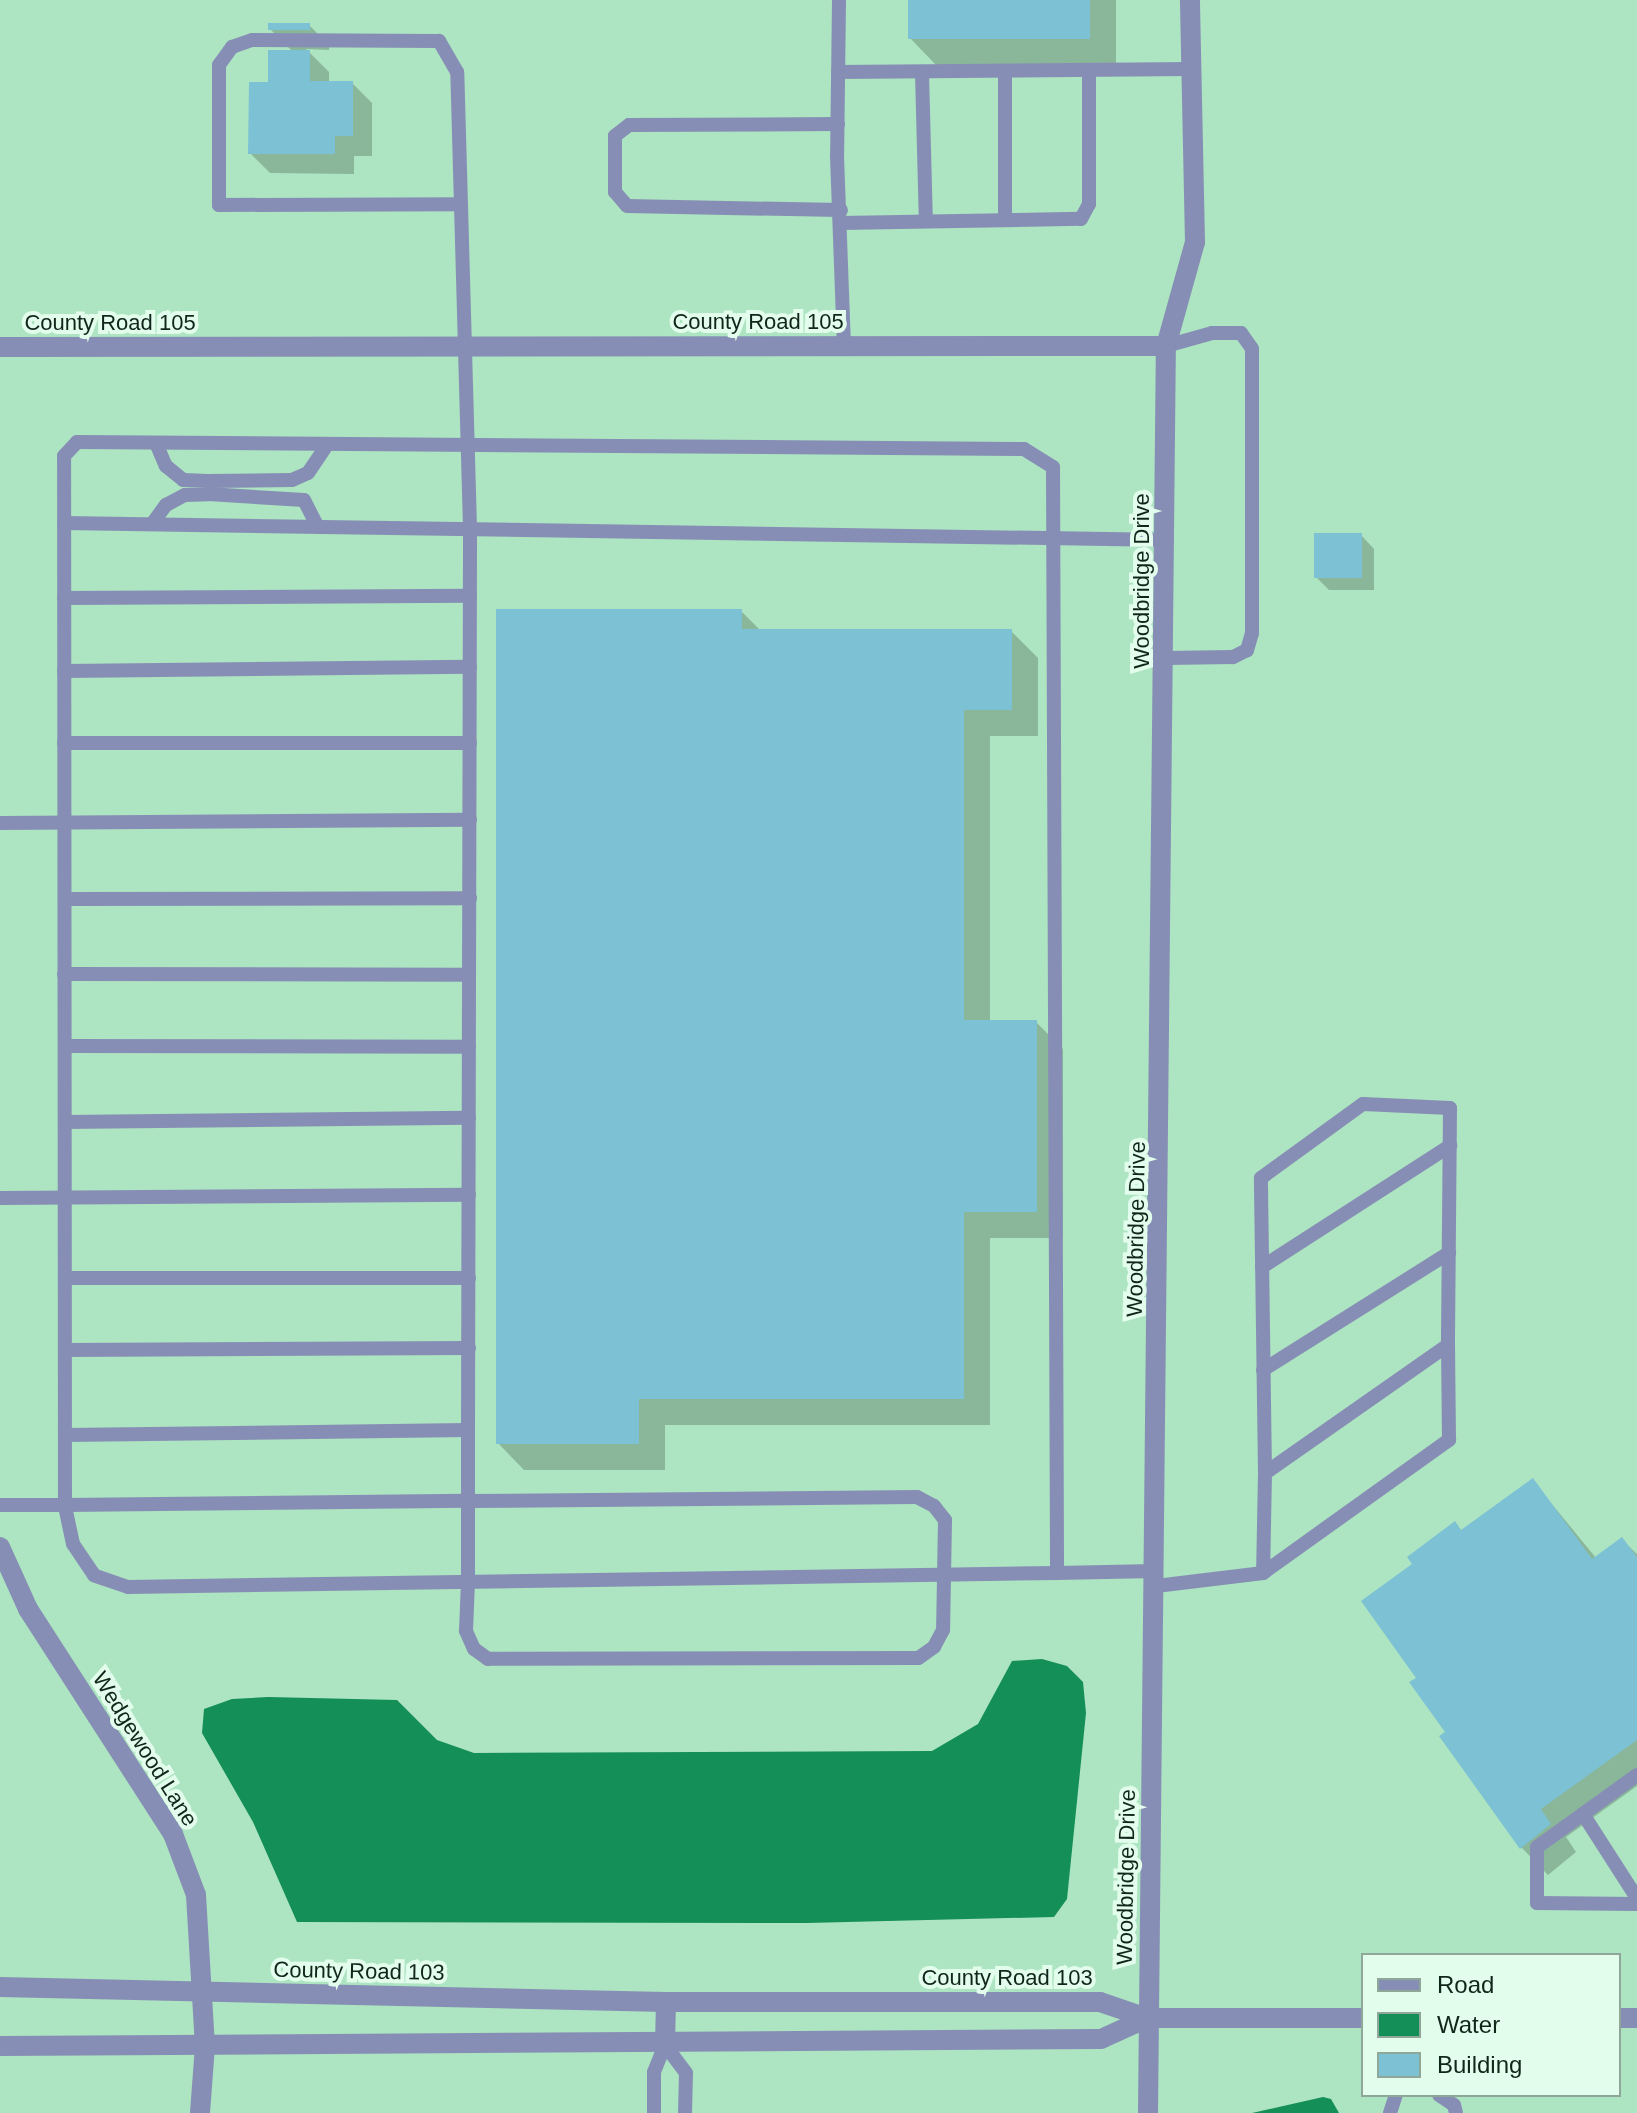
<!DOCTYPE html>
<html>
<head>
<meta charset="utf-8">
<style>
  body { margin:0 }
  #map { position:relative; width:1637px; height:2113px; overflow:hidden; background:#ade4c1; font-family:Helvetica,sans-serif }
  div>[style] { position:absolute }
  .water>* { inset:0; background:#158f58 }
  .shadow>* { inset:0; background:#0003 }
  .building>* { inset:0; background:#7dc1d4; transform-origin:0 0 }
  .service>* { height:14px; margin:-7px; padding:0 7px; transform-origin:7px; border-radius:7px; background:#878eb5 }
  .minor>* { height:20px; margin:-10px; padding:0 10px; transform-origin:10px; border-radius:10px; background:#878eb5 }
  .tertiary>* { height:20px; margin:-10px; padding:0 10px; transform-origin:10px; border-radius:10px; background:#878eb5 }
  span { translate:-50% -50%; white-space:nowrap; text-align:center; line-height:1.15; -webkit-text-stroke:8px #e2fdec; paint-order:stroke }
  .street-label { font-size:22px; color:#11261a }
  .legend { position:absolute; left:1361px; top:1953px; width:260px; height:144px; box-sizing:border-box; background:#e2fdec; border:2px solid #8ea798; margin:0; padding:10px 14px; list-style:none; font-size:24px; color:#11261a }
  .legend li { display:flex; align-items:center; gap:16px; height:40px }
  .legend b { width:40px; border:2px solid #8ea798 }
</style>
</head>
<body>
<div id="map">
  <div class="water">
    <div style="clip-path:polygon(1042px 1659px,1067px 1666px,1083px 1682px,1086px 1713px,1067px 1899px,1054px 1917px,807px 1923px,297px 1922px,253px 1822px,202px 1733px,204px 1709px,232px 1699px,268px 1697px,397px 1700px,437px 1740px,474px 1753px,932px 1751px,978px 1724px,1012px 1661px)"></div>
    <div style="clip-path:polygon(1323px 2097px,1331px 2099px,1339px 2113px,1252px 2113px)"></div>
  </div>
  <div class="shadow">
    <div style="clip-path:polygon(910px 0,1116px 0,1116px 64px,936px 65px,910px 38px)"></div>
    <div style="clip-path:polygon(309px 25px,329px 45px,329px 50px,306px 49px,329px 72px,329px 83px,352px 83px,372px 103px,372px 156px,354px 156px,354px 174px,270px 173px,250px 153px,270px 84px,293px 52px,270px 29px)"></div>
    <div style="clip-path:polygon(1361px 535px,1374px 549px,1374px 590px,1329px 590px,1316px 577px)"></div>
    <div style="clip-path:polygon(741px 611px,761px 631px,1011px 631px,1038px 658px,1038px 736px,990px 736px,990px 1022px,1036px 1022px,1063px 1049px,1063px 1238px,990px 1238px,990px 1425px,665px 1425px,665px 1470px,524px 1470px,498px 1443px)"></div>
    <div style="clip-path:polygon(1533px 1481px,1596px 1558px,1622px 1540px,1637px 1554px,1637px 1786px,1566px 1837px,1576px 1852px,1548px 1875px,1522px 1848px,1442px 1736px,1447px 1732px,1419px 1678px,1414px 1564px,1455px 1524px,1463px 1532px)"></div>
  </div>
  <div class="building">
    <div style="left:908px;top:0;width:182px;height:39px"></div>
    <div style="left:268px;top:23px;width:42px;height:7px"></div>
    <div style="clip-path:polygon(268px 50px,310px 50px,310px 81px,353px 81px,353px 136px,335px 136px,335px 154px,248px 154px,249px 82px,268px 82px)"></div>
    <div style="left:1314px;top:533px;width:48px;height:45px"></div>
    <div style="clip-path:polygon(496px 609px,742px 609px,742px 629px,1012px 629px,1012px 710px,964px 710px,964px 1020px,1037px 1020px,1037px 1212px,964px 1212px,964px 1399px,639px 1399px,639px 1444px,496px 1444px)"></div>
    <div style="clip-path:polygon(1533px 1478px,1592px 1559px,1622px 1537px,1637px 1557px,1637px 1740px,1541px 1809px,1551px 1824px,1520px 1849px,1439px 1736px,1445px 1732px,1409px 1682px,1416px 1678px,1361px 1601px,1412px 1564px,1407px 1557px,1455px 1521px,1461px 1530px)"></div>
  </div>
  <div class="service">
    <div style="left:839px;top:0;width:156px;rotate:90.7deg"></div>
    <div style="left:837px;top:156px;width:190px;rotate:87.9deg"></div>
    <div style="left:838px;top:72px;width:353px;rotate:-0.5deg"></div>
    <div style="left:922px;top:73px;width:148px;rotate:88.5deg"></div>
    <div style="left:1005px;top:73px;width:147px;rotate:90deg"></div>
    <div style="left:838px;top:124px;width:209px;rotate:179.7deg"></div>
    <div style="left:629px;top:125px;width:18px;rotate:142deg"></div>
    <div style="left:615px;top:136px;width:56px;rotate:90deg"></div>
    <div style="left:615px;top:192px;width:18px;rotate:49deg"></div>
    <div style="left:627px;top:206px;width:214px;rotate:1.1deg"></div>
    <div style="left:841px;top:223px;width:240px;rotate:-1deg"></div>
    <div style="left:1081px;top:219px;width:17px;rotate:-62deg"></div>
    <div style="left:1089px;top:204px;width:133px;rotate:-90deg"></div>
    <div style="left:1166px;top:346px;width:48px;rotate:-15.8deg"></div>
    <div style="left:1212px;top:333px;width:29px"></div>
    <div style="left:1241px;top:333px;width:19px;rotate:55deg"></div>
    <div style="left:1252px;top:349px;width:284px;rotate:90deg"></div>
    <div style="left:1252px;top:633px;width:18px;rotate:106deg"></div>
    <div style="left:1247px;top:650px;width:16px;rotate:153deg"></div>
    <div style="left:1233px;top:657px;width:67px;rotate:179.1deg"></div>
    <div style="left:77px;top:442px;width:947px;rotate:0.42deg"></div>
    <div style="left:1024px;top:449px;width:34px;rotate:32deg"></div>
    <div style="left:1053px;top:467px;width:1106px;rotate:89.79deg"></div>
    <div style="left:1057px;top:1573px;width:929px;rotate:179.14deg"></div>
    <div style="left:128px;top:1587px;width:36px;rotate:-161deg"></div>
    <div style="left:94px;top:1575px;width:37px;rotate:-124deg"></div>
    <div style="left:73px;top:1544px;width:40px;rotate:-102deg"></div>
    <div style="left:65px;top:1505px;width:1049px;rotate:-90.05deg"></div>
    <div style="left:64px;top:456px;width:19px;rotate:-47deg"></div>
    <div style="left:156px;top:443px;width:25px;rotate:67deg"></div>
    <div style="left:166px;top:466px;width:22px;rotate:39deg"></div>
    <div style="left:183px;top:480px;width:25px;rotate:2deg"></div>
    <div style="left:208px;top:481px;width:84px;rotate:-0.7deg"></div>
    <div style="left:292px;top:480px;width:17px;rotate:-24deg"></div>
    <div style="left:308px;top:473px;width:34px;rotate:-56deg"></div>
    <div style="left:64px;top:523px;width:1103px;rotate:0.88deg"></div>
    <div style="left:152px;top:524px;width:24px;rotate:-54deg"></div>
    <div style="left:166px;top:505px;width:21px;rotate:-28deg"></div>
    <div style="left:185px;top:495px;width:23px;rotate:-2deg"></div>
    <div style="left:208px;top:494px;width:96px;rotate:3.6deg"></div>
    <div style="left:304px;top:500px;width:30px;rotate:63deg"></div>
    <div style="left:64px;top:598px;width:406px;rotate:-0.3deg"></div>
    <div style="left:64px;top:671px;width:406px;rotate:-0.6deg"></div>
    <div style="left:64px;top:743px;width:406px"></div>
    <div style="left:0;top:823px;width:470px;rotate:-0.4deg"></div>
    <div style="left:65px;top:899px;width:405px;rotate:-0.1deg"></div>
    <div style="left:64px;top:974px;width:405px;rotate:0.1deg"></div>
    <div style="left:65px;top:1046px;width:404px;rotate:0.1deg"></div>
    <div style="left:65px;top:1122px;width:404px;rotate:-0.6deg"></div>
    <div style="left:0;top:1198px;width:469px;rotate:-0.4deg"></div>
    <div style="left:1262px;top:1267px;width:224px;rotate:-32.8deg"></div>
    <div style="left:65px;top:1278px;width:404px"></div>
    <div style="left:65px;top:1350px;width:404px;rotate:-0.3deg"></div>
    <div style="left:1263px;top:1370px;width:220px;rotate:-32.2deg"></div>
    <div style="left:65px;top:1435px;width:403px;rotate:-0.7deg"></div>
    <div style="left:1265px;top:1473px;width:295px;rotate:-90.8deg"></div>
    <div style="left:1261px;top:1178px;width:126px;rotate:-36deg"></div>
    <div style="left:1363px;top:1104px;width:87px;rotate:2.6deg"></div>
    <div style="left:1450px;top:1108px;width:237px;rotate:90.5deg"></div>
    <div style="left:0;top:1505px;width:65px"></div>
    <div style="left:65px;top:1505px;width:403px;rotate:-0.6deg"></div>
    <div style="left:468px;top:1501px;width:449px;rotate:-0.5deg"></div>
    <div style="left:917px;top:1497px;width:19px;rotate:28deg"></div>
    <div style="left:934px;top:1506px;width:18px;rotate:52deg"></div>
    <div style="left:945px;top:1520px;width:110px;rotate:91deg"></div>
    <div style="left:943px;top:1630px;width:19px;rotate:118deg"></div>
    <div style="left:934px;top:1647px;width:19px;rotate:145deg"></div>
    <div style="left:918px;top:1658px;width:430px;rotate:179.9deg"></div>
    <div style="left:488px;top:1659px;width:17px;rotate:-144deg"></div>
    <div style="left:474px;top:1649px;width:20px;rotate:-114deg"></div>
    <div style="left:466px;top:1631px;width:49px;rotate:-87.7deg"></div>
    <div style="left:468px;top:1582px;width:152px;rotate:-90deg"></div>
    <div style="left:468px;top:1430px;width:902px;rotate:-89.87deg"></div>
    <div style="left:470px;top:528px;width:456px;rotate:-91.6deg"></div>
    <div style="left:457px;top:72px;width:36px;rotate:-120deg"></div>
    <div style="left:439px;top:41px;width:187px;rotate:-179.7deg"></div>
    <div style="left:252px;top:40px;width:21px;rotate:161deg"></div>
    <div style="left:232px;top:47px;width:22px;rotate:126deg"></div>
    <div style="left:219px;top:65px;width:140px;rotate:90deg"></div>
    <div style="left:219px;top:205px;width:241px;rotate:-0.2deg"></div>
    <div style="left:1057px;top:1573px;width:99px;rotate:-1.2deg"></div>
    <div style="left:1156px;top:1586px;width:108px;rotate:-6.9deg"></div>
    <div style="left:1263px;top:1573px;width:229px;rotate:-35.6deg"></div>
    <div style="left:1449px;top:1440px;width:95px;rotate:-90.6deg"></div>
    <div style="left:1448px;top:1345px;width:223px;rotate:145deg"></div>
    <div style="left:1265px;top:1473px;width:100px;rotate:91.1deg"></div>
    <div style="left:1637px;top:1775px;width:123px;rotate:144.2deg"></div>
    <div style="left:1537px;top:1847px;width:56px;rotate:90deg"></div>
    <div style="left:1537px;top:1903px;width:100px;rotate:0.6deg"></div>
    <div style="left:1583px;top:1814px;width:100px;rotate:57.3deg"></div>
    <div style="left:665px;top:2045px;width:35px;rotate:53deg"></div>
    <div style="left:686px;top:2073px;width:40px;rotate:91.4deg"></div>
    <div style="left:1439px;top:2095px;width:18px;rotate:34deg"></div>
    <div style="left:1454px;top:2105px;width:8px;rotate:76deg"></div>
    <div style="left:654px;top:2113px;width:41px;rotate:-90deg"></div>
    <div style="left:654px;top:2072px;width:29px;rotate:-68deg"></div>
    <div style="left:1390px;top:2113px;width:19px;rotate:-72deg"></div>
  </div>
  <div class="minor">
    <div style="left:0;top:347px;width:1166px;rotate:-0.05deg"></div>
    <div style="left:1166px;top:346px;width:108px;rotate:-74.4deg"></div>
    <div style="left:1195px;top:242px;width:242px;rotate:-91.2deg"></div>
  </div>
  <div class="tertiary">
    <div style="left:0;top:1547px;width:68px;rotate:65.7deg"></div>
    <div style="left:28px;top:1609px;width:268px;rotate:57.2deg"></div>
    <div style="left:173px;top:1834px;width:65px;rotate:69.3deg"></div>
    <div style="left:196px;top:1895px;width:151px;rotate:86.6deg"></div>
    <div style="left:205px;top:2046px;width:67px;rotate:94.3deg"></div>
    <div style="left:0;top:1987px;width:666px;rotate:1.29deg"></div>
    <div style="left:666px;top:2002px;width:434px"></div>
    <div style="left:1100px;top:2002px;width:50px;rotate:18.8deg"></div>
    <div style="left:1147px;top:2018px;width:216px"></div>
    <div style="left:1619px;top:2018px;width:18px"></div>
    <div style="left:665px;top:2045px;width:43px;rotate:-88.7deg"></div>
    <div style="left:0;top:2046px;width:1101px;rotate:-0.36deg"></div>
    <div style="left:1101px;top:2039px;width:51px;rotate:-24.5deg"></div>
    <div style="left:1148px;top:2113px;width:1767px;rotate:-89.42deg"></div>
  </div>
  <div class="street-label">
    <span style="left:758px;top:322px">County Road 105</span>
    <span style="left:110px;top:323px">County Road 105</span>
    <span style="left:1142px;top:581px;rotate:-90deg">Woodbridge Drive</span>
    <span style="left:1136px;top:1229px;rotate:-89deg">Woodbridge Drive</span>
    <span style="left:145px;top:1749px;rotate:58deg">Wedgewood Lane</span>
    <span style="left:1126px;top:1877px;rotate:-89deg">Woodbridge Drive</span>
    <span style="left:359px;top:1971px;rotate:1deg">County Road 103</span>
    <span style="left:1007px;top:1978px">County Road 103</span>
  </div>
  <ul class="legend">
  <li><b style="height:10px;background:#878eb5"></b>Road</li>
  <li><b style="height:22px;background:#158f58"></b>Water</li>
  <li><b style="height:22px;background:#7dc1d4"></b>Building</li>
  </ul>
</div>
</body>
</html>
